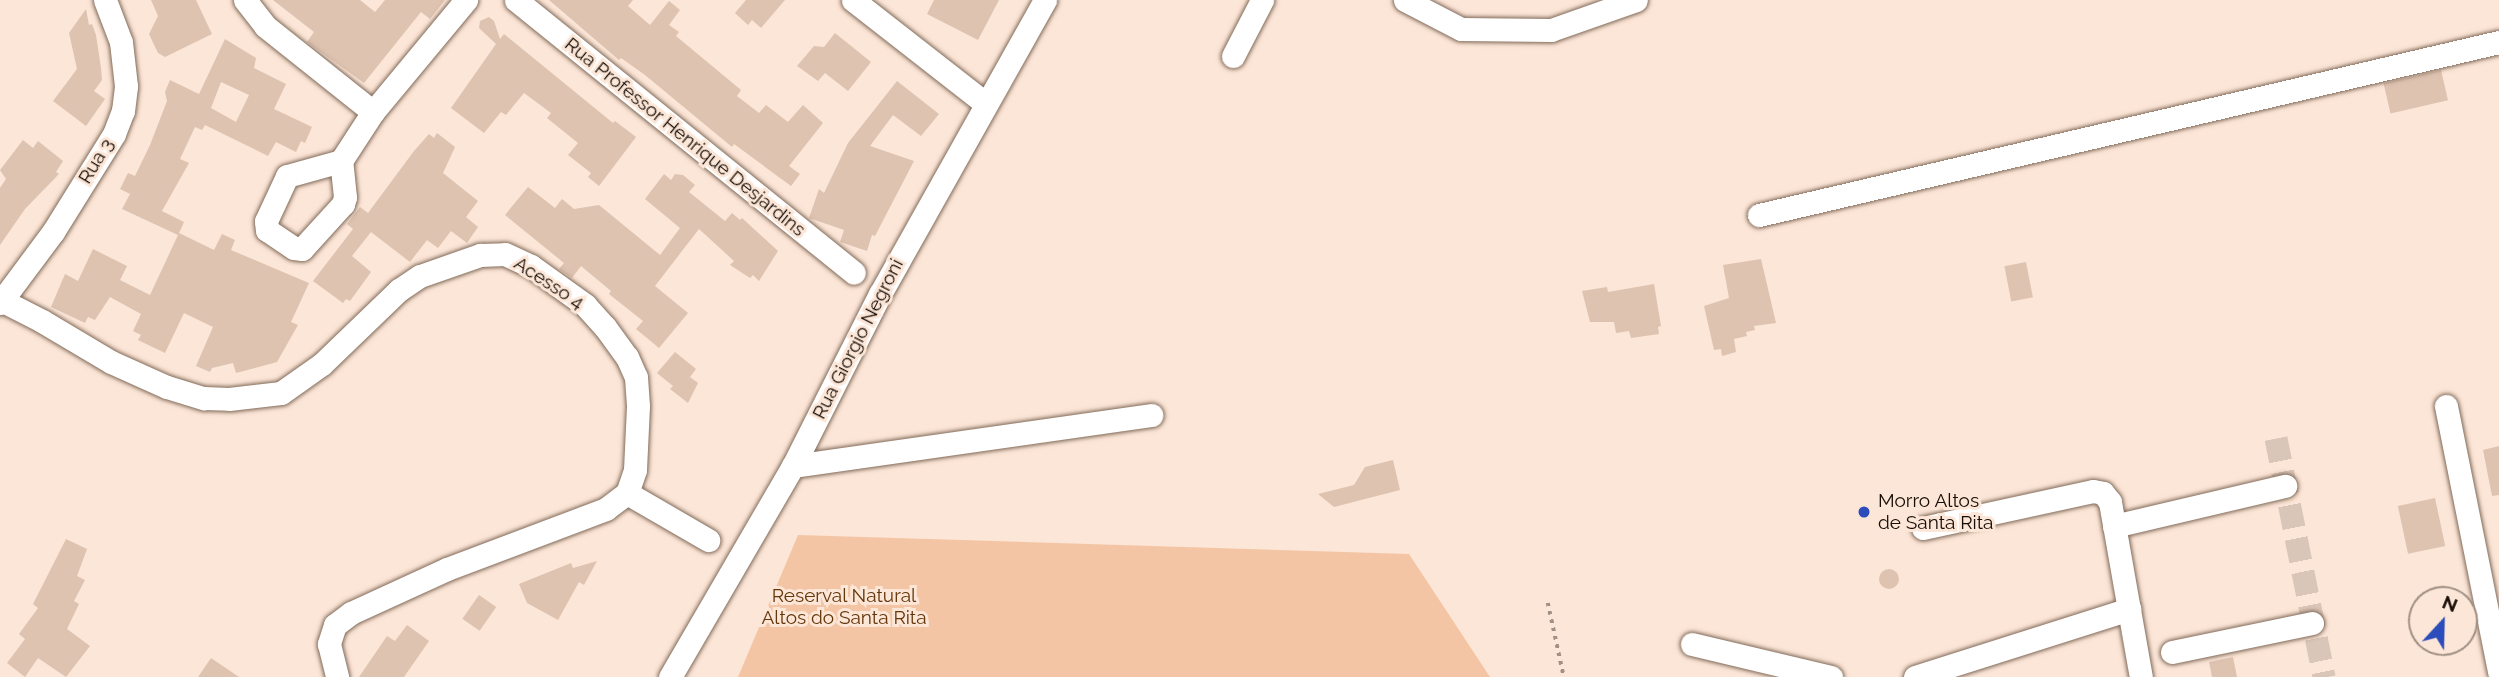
<!DOCTYPE html>
<html>
<head>
<meta charset="utf-8">
<style>
  body { margin:0 }
  #map { position:relative; width:2499px; height:677px; overflow:hidden; background:#fce6d7; font-family:Raleway,sans-serif }
  div>[style] { position:absolute }
  .green>* { inset:0; background:#f3c5a4 }
  .building>* { inset:0; background:#ddc3b0; transform-origin:0 0 }
  .round { border-radius:50% }
  .minor-tunnel>* { height:23px; margin-top:-11.5px; transform-origin:0; background:repeating-linear-gradient(90deg,#dac6b8 0 23px,transparent 0 34px) }
  .path>* { height:3.5px; margin-top:-1.75px; transform-origin:0; background:repeating-linear-gradient(90deg,#a19085 0 3.5px,transparent 0 8.5px) }
  .roads { filter:drop-shadow(0 0 2px #816a59) drop-shadow(0 0 2px #816a59) }
  .minor>* { height:23px; margin:-11.5px; padding:0 11.5px; transform-origin:11.5px; border-radius:11.5px; background:#fff }
  .dots>* { width:19px; height:19px; translate:-50% -50%; box-sizing:border-box; border:4px solid #fce6d7; border-radius:50% }
  span { translate:-50% -50%; white-space:nowrap; text-align:center; line-height:1.15; -webkit-text-stroke:6px #fce6d7; paint-order:stroke }
  .street-label { font-size:19px; color:#160e07 }
  .poi-label { font-size:19px; color:#160e07 }
  .left { translate:0 -50%; text-align:left }
  .park-label { font-size:19px; color:#65360a }
  .north { position:absolute; left:2408px; top:586px; width:70px; height:70px; box-sizing:border-box; background:#fce6d7; border:2px solid #a09084; border-radius:50%; rotate:22deg; font-size:19px; font-weight:700; line-height:28px; text-align:center; color:#160e07 }
  .north::after { content:''; display:block; margin:auto; width:24px; height:32px; background:#2c4cbc; clip-path:polygon(50% 0,100% 100%,50% 72%,0 100%) }
</style>
</head>
<body>
<div id="map">
  <div class="green">
    <div style="clip-path:polygon(798px 535px,1409px 554px,1490px 677px,738px 677px)"></div>
  </div>
  <div class="building">
    <div style="clip-path:polygon(151px 0,196px 0,212px 34px,165px 57px,158px 53px,149px 34px,158px 16px)"></div>
    <div style="clip-path:polygon(273px 0,360px 0,375px 12px,385px 0,445px 0,430px 19px,421px 12px,364px 83px,307px 42px,314px 32px)"></div>
    <div style="clip-path:polygon(549px 0,633px 0,628px 6px,650px 25px,669px 1px,680px 10px,669px 25px,679px 32px,676px 36px,741px 90px,737px 96px,759px 113px,766px 105px,788px 122px,803px 105px,823px 123px,789px 166px,800px 174px,791px 186px,734px 144px,732px 147px,645px 75px,621px 58px,619px 60px)"></div>
    <div style="clip-path:polygon(746px 0,785px 0,761px 28px,752px 20px,748px 25px,735px 13px)"></div>
    <div style="clip-path:polygon(934px 0,999px 0,978px 40px,927px 14px)"></div>
    <div style="clip-path:polygon(86px 9px,89px 25px,92px 24px,96px 35px,101px 68px,102px 80px,94px 91px,105px 99px,86px 126px,53px 101px,77px 69px,69px 33px)"></div>
    <div style="clip-path:polygon(489px 17px,494px 21px,500px 39px,504px 34px,613px 123px,615px 121px,636px 137px,599px 186px,588px 177px,591px 173px,568px 155px,578px 143px,547px 118px,551px 113px,524px 93px,506px 115px,501px 112px,484px 133px,451px 108px,496px 44px,479px 28px,480px 21px)"></div>
    <div style="clip-path:polygon(835px 33px,871px 62px,848px 91px,825px 73px,818px 81px,797px 66px,814px 46px,824px 47px)"></div>
    <div style="clip-path:polygon(evenodd,225px 39px,256px 58px,254px 68px,286px 84px,274px 109px,312px 127px,305px 143px,301px 141px,296px 152px,276px 142px,268px 156px,205px 125px,202px 130px,195px 127px,180px 159px,189px 163px,162px 211px,184px 222px,179px 233px,214px 250px,222px 234px,235px 240px,231px 250px,309px 283px,291px 322px,298px 325px,277px 362px,236px 373px,233px 363px,212px 368px,210px 372px,196px 366px,213px 327px,184px 313px,165px 353px,138px 340px,141px 335px,133px 331px,141px 314px,110px 297px,95px 320px,88px 317px,85px 323px,51px 307px,65px 274px,78px 281px,93px 249px,127px 266px,120px 280px,150px 295px,178px 235px,122px 209px,130px 194px,120px 189px,128px 173px,135px 176px,150px 145px,167px 101px,165px 92px,170px 80px,199px 94px,225px 39px,221px 82px,249px 95px,236px 122px,211px 108px,221px 82px)"></div>
    <div style="left:2441px;top:70px;width:31px;height:59px;rotate:77deg"></div>
    <div style="clip-path:polygon(897px 81px,939px 114px,921px 136px,893px 115px,870px 146px,914px 161px,875px 236px,872px 235px,867px 251px,840px 242px,844px 230px,809px 218px,819px 189px,824px 193px,848px 143px)"></div>
    <div style="clip-path:polygon(437px 133px,455px 147px,443px 173px,478px 201px,466px 217px,478px 227px,467px 243px,451px 231px,438px 248px,427px 240px,410px 262px,371px 232px,352px 256px,371px 272px,350px 301px,346px 299px,343px 303px,313px 281px,353px 229px,347px 224px,360px 207px,368px 213px,414px 151px,429px 134px,434px 138px)"></div>
    <div style="clip-path:polygon(23px 140px,33px 148px,38px 141px,63px 161px,56px 172px,59px 174px,25px 209px,0 245px,0 188px,6px 179px,0 170px)"></div>
    <div style="clip-path:polygon(664px 174px,671px 180px,675px 174px,683px 175px,695px 185px,689px 192px,725px 221px,732px 213px,740px 220px,742px 218px,778px 251px,759px 281px,753px 275px,750px 278px,730px 265px,734px 261px,699px 229px,655px 286px,688px 313px,659px 348px,636px 329px,643px 321px,609px 294px,611px 291px,581px 266px,572px 278px,559px 269px,564px 263px,505px 215px,528px 187px,555px 208px,562px 199px,574px 209px,599px 205px,660px 255px,680px 228px,645px 199px)"></div>
    <div style="clip-path:polygon(1761px 259px,1776px 323px,1754px 326px,1755px 330px,1746px 332px,1747px 336px,1734px 339px,1736px 352px,1722px 356px,1721px 349px,1714px 350px,1704px 306px,1729px 298px,1723px 265px)"></div>
    <div style="left:2026px;top:262px;width:36px;height:22px;rotate:79deg"></div>
    <div style="clip-path:polygon(1654px 284px,1661px 326px,1658px 327px,1659px 334px,1631px 338px,1629px 331px,1616px 333px,1614px 322px,1590px 322px,1582px 291px,1607px 287px,1608px 292px)"></div>
    <div style="clip-path:polygon(675px 352px,696px 369px,690px 377px,698px 383px,688px 403px,670px 389px,673px 386px,657px 373px)"></div>
    <div style="clip-path:polygon(2499px 446px,2499px 495px,2492px 496px,2483px 450px)"></div>
    <div style="clip-path:polygon(1393px 460px,1400px 490px,1334px 507px,1318px 494px,1354px 485px,1365px 467px)"></div>
    <div style="left:2435px;top:498px;width:49px;height:38px;rotate:78deg"></div>
    <div style="clip-path:polygon(66px 539px,87px 549px,77px 576px,85px 580px,74px 601px,79px 604px,67px 629px,90px 646px,66px 677px,38px 658px,25px 677px,7px 663px,25px 639px,19px 634px,38px 608px,33px 604px)"></div>
    <div style="clip-path:polygon(597px 561px,584px 585px,579px 582px,558px 620px,527px 603px,519px 584px,571px 563px,573px 568px)"></div>
    <div class="round" style="left:1879px;top:569px;width:20px;height:20px"></div>
    <div style="left:479px;top:595px;width:21px;height:29px;rotate:35deg"></div>
    <div style="clip-path:polygon(407px 625px,429px 641px,404px 677px,359px 677px,387px 636px,395px 641px)"></div>
    <div style="clip-path:polygon(2233px 657px,2237px 677px,2212px 677px,2209px 662px)"></div>
    <div style="clip-path:polygon(211px 658px,239px 677px,198px 677px)"></div>
  </div>
  <div class="minor-tunnel">
    <div style="left:2276px;top:438px;width:244px;rotate:78.6deg"></div>
  </div>
  <div class="path">
    <div style="left:1548px;top:603px;width:76px;rotate:77.8deg"></div>
  </div>
  <div class="roads">
    <div class="minor">
      <div style="left:245px;top:0;width:33px;rotate:52deg"></div>
      <div style="left:265px;top:26px;width:138px;rotate:38.5deg"></div>
      <div style="left:516px;top:0;width:434px;rotate:38.9deg"></div>
      <div style="left:853px;top:0;width:167px;rotate:38deg"></div>
      <div style="left:1405px;top:0;width:63px;rotate:27.4deg"></div>
      <div style="left:1461px;top:29px;width:90px;rotate:0.6deg"></div>
      <div style="left:1551px;top:30px;width:90px;rotate:-19.4deg"></div>
      <div style="left:1233px;top:56px;width:63px;rotate:-62.6deg"></div>
      <div style="left:341px;top:161px;width:56px;rotate:164.5deg"></div>
      <div style="left:287px;top:176px;width:50px;rotate:115deg"></div>
      <div style="left:266px;top:221px;width:9px;rotate:84deg"></div>
      <div style="left:267px;top:230px;width:32px;rotate:34deg"></div>
      <div style="left:294px;top:248px;width:8px;rotate:7deg"></div>
      <div style="left:302px;top:249px;width:61px;rotate:-47.7deg"></div>
      <div style="left:343px;top:204px;width:7px;rotate:-74deg"></div>
      <div style="left:345px;top:197px;width:36px;rotate:-96deg"></div>
      <div style="left:341px;top:161px;width:59px;rotate:-56.9deg"></div>
      <div style="left:373px;top:112px;width:146px;rotate:-50.3deg"></div>
      <div style="left:1759px;top:215px;width:760px;rotate:-13.16deg"></div>
      <div style="left:3px;top:301px;width:44px;rotate:27.1deg"></div>
      <div style="left:42px;top:321px;width:80px;rotate:30.7deg"></div>
      <div style="left:111px;top:362px;width:61px;rotate:24.1deg"></div>
      <div style="left:167px;top:387px;width:39px;rotate:17deg"></div>
      <div style="left:204px;top:398px;width:25px;rotate:2deg"></div>
      <div style="left:229px;top:399px;width:52px;rotate:-6.6deg"></div>
      <div style="left:281px;top:393px;width:50px;rotate:-35.3deg"></div>
      <div style="left:322px;top:364px;width:107px;rotate:-43.9deg"></div>
      <div style="left:399px;top:290px;width:25px;rotate:-34deg"></div>
      <div style="left:420px;top:276px;width:64px;rotate:-19.3deg"></div>
      <div style="left:480px;top:255px;width:25px;rotate:-2deg"></div>
      <div style="left:505px;top:254px;width:29px;rotate:25deg"></div>
      <div style="left:531px;top:266px;width:67px;rotate:35.8deg"></div>
      <div style="left:585px;top:305px;width:30px;rotate:48deg"></div>
      <div style="left:605px;top:327px;width:37px;rotate:54deg"></div>
      <div style="left:627px;top:357px;width:22px;rotate:66deg"></div>
      <div style="left:636px;top:377px;width:29px;rotate:86deg"></div>
      <div style="left:638px;top:406px;width:64px;rotate:92.7deg"></div>
      <div style="left:635px;top:470px;width:24px;rotate:109deg"></div>
      <div style="left:627px;top:493px;width:26px;rotate:143deg"></div>
      <div style="left:606px;top:509px;width:170px;rotate:159.3deg"></div>
      <div style="left:447px;top:569px;width:106px;rotate:155.4deg"></div>
      <div style="left:351px;top:613px;width:20px;rotate:143deg"></div>
      <div style="left:335px;top:625px;width:20px;rotate:108deg"></div>
      <div style="left:329px;top:644px;width:34px;rotate:76deg"></div>
      <div style="left:0;top:303px;width:89px;rotate:-53.3deg"></div>
      <div style="left:53px;top:232px;width:115px;rotate:-58.1deg"></div>
      <div style="left:114px;top:134px;width:25px;rotate:-69deg"></div>
      <div style="left:123px;top:111px;width:25px;rotate:-83deg"></div>
      <div style="left:126px;top:86px;width:44px;rotate:-96.5deg"></div>
      <div style="left:121px;top:42px;width:45px;rotate:-110.9deg"></div>
      <div style="left:2446px;top:406px;width:270px;rotate:78.7deg"></div>
      <div style="left:793px;top:466px;width:362px;rotate:-8.1deg"></div>
      <div style="left:627px;top:493px;width:94px;rotate:30.1deg"></div>
      <div style="left:2114px;top:526px;width:176px;rotate:-13.2deg"></div>
      <div style="left:1923px;top:528px;width:174px;rotate:-12.3deg"></div>
      <div style="left:2093px;top:491px;width:10px;rotate:11deg"></div>
      <div style="left:2103px;top:493px;width:11px;rotate:52deg"></div>
      <div style="left:2110px;top:502px;width:178px;rotate:80deg"></div>
      <div style="left:1692px;top:644px;width:143px;rotate:13.4deg"></div>
      <div style="left:2172px;top:652px;width:143px;rotate:-11.7deg"></div>
      <div style="left:670px;top:677px;width:244px;rotate:-59.8deg"></div>
      <div style="left:793px;top:466px;width:193px;rotate:-63.2deg"></div>
      <div style="left:880px;top:294px;width:337px;rotate:-60.7deg"></div>
      <div style="left:1915px;top:677px;width:225px;rotate:-17.6deg"></div>
    </div>
  </div>
  <div class="dots">
    <div style="left:1864px;top:512px;background:#2c4cbc"></div>
  </div>
  <div class="street-label">
    <span style="left:685px;top:137px;rotate:39deg">Rua Professor Henrique Desjardins</span>
    <span style="left:96px;top:161px;rotate:-59deg">Rua 3</span>
    <span style="left:549px;top:283px;rotate:33deg">Acesso 4</span>
    <span style="left:858px;top:339px;rotate:-63deg">Rua Giorgio Negroni</span>
  </div>
  <div class="poi-label">
    <span class="left" style="left:1878px;top:512px">Morro Altos<br>de Santa Rita</span>
  </div>
  <div class="park-label">
    <span style="left:844px;top:607px">Reserval Natural<br>Altos do Santa Rita</span>
  </div>
  <div class="north">N</div>
</div>
</body>
</html>
